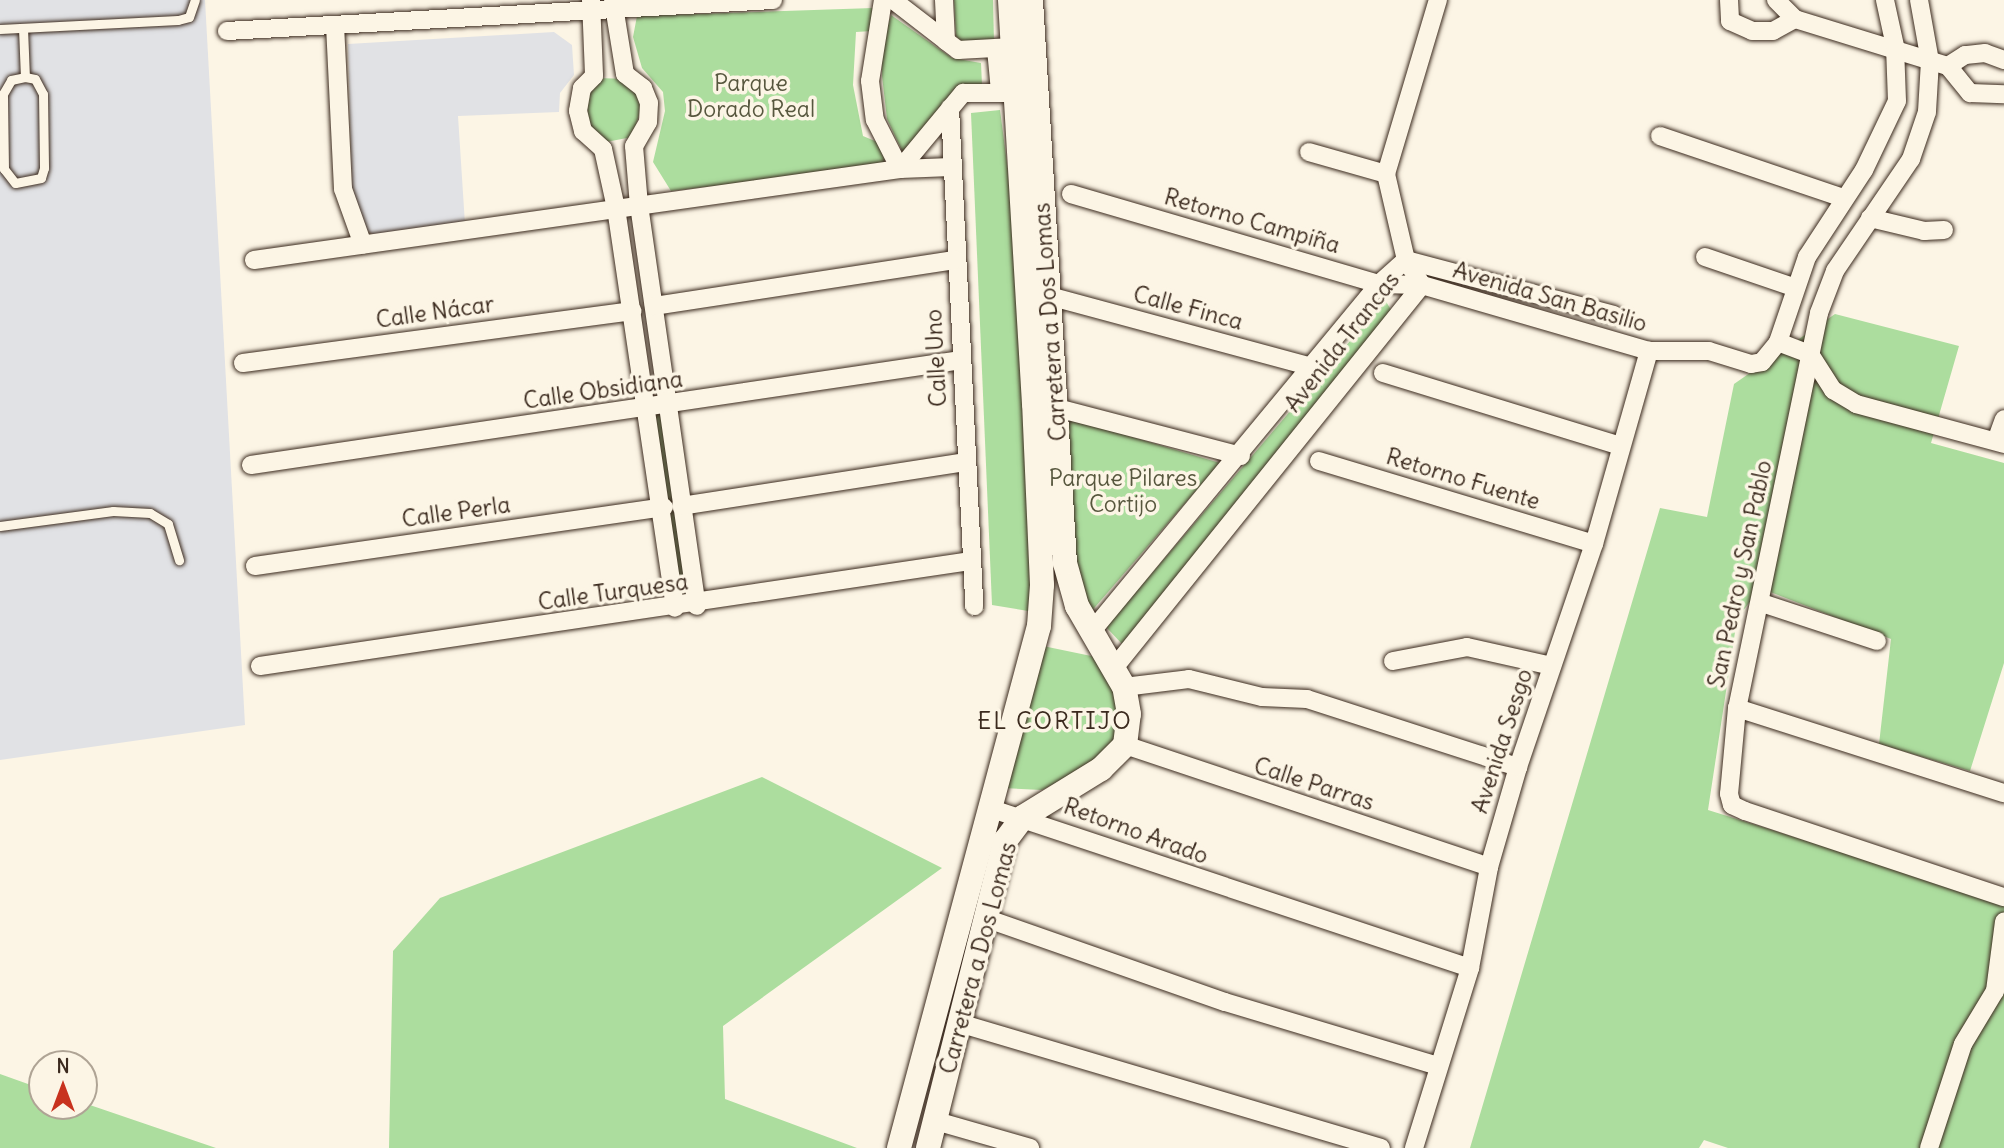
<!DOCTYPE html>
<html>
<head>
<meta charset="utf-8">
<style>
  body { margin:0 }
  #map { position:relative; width:2004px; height:1148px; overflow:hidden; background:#fcf5e5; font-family:Delius,sans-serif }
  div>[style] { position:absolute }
  .built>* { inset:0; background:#e1e2e5 }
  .green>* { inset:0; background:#acdd9e; transform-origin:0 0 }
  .roads { filter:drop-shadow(0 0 2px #3b2a1e) drop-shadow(0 0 2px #3b2a1e) }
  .lane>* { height:9px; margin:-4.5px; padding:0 4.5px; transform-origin:4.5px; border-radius:4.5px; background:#fcf5e5 }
  .street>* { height:18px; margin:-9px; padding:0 9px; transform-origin:9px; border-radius:9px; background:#fcf5e5 }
  .secondary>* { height:24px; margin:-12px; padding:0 12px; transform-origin:12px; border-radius:12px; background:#fcf5e5 }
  span { translate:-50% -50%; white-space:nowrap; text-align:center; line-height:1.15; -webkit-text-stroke:7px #fcf5e5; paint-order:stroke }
  .park-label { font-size:23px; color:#57573e }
  .street-label { font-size:23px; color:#3b2a1e }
  .neighbourhood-label { font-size:24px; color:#3b2a1e; letter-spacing:2px }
  .north { position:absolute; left:28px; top:1050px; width:70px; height:70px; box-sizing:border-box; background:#fcf5e5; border:2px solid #afa495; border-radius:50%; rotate:0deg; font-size:19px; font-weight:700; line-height:28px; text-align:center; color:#3b2a1e }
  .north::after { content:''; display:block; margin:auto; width:24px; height:32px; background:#c8321e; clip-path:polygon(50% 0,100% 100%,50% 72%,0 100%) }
</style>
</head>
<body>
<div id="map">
  <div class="built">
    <div style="clip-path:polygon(0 0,205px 0,245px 725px,0 760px)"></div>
    <div style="clip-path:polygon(554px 32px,572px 45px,574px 75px,560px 93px,559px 112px,458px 116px,465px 224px,377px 237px,364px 228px,352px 187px,348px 44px)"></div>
  </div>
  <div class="green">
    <div style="clip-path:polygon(954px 0,993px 0,994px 42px,964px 44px,956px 36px)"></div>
    <div style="clip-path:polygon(873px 8px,872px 31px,856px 32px,853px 85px,863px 136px,882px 144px,885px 166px,671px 191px,653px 162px,665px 111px,663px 92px,642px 68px,633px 37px,637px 16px)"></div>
    <div style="clip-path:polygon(891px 15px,952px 58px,981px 63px,982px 85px,903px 153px,887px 119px,882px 76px,882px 44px)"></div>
    <div style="clip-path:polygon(595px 78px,631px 79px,638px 91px,641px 109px,632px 137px,601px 143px,588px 122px,586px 97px)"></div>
    <div style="clip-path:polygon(1000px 110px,1013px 209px,1034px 612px,992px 605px,971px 113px)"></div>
    <div style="clip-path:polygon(1385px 300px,1393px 313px,1123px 645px,1106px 627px)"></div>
    <div style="clip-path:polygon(1835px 314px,1959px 346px,1931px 443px,2004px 463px,2004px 663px,1970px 771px,1879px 744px,1891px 639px,1760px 588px,1737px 619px,1708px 810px,2004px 903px,2004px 1148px,1728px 1148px,1704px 1140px,1699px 1148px,1470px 1148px,1660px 508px,1707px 517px,1734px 384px)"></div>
    <div style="left:665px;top:410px;width:193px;height:10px;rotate:83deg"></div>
    <div style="clip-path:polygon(1065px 417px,1220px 463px,1089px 614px,1072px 571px)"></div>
    <div style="clip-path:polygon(1043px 646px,1096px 657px,1125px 694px,1122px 737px,1093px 764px,1042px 790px,1003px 788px)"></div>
    <div style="clip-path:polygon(762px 777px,942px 868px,723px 1026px,725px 1099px,857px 1148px,389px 1148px,393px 951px,440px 898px)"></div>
    <div style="clip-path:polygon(0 1074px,42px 1089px,42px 1106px,84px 1103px,216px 1148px,0 1148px)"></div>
  </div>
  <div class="roads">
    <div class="lane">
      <div style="left:23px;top:28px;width:49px;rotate:87.7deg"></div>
      <div style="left:0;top:29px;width:178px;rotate:-2.9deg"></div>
      <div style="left:178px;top:20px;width:11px;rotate:-15deg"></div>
      <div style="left:189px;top:17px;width:18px;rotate:-71deg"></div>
      <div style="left:25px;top:77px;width:10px;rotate:11deg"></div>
      <div style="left:35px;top:79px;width:17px;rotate:62deg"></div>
      <div style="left:43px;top:94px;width:74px;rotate:89.2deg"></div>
      <div style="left:44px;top:168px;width:10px;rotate:107deg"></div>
      <div style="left:41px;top:178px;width:26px;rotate:169deg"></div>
      <div style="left:15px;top:183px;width:18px;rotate:-128deg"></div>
      <div style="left:4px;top:169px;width:75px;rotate:-90.8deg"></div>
      <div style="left:3px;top:94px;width:16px;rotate:-60deg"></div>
      <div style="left:11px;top:80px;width:14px;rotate:-12deg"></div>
      <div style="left:0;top:526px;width:114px;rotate:-7.6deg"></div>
      <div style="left:113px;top:511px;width:37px;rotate:3deg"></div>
      <div style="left:150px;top:513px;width:21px;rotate:31deg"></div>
      <div style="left:168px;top:524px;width:38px;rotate:73deg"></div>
    </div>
    <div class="street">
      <div style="left:591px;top:0;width:76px;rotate:87.7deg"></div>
      <div style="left:594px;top:76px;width:17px;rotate:135deg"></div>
      <div style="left:582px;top:88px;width:23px;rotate:100deg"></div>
      <div style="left:578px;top:111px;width:21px;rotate:76deg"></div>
      <div style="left:583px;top:131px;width:27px;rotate:42deg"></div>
      <div style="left:603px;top:149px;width:60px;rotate:77.6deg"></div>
      <div style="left:616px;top:208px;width:404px;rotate:81.6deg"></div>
      <div style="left:613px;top:0;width:75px;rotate:80.8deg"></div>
      <div style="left:625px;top:74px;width:23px;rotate:38deg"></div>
      <div style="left:643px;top:88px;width:16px;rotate:68deg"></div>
      <div style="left:649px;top:103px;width:19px;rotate:93deg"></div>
      <div style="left:648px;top:122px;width:28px;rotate:120deg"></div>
      <div style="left:634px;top:146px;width:59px;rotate:85.2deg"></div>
      <div style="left:639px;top:205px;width:405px;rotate:81.8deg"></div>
      <div style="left:883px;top:0;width:82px;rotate:99.1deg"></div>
      <div style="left:870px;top:81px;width:39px;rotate:83deg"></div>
      <div style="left:875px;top:120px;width:55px;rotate:63deg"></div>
      <div style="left:900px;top:169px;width:99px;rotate:-50.3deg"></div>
      <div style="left:963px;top:93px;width:53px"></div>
      <div style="left:893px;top:0;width:67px;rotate:37.7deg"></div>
      <div style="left:944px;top:0;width:41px;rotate:87.2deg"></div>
      <div style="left:946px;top:41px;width:15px;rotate:37deg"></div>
      <div style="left:958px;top:50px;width:55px;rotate:-3.1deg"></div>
      <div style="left:1729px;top:0;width:21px;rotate:87deg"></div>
      <div style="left:1730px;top:21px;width:24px;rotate:24deg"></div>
      <div style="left:1752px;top:31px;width:21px"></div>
      <div style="left:1773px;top:31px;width:25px;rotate:-29deg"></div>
      <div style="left:1776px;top:0;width:27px;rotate:45deg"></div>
      <div style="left:1795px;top:19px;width:160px;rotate:17.1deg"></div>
      <div style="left:1919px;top:0;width:62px;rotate:79.8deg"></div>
      <div style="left:1930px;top:61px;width:51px;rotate:93.4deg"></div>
      <div style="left:1927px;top:112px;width:50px;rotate:108.8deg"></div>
      <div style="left:1911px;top:159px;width:135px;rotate:124.2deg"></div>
      <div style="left:1835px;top:271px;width:45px;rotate:110.9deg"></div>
      <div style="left:1819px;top:313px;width:403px;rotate:101.7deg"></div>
      <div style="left:1737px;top:708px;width:86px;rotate:95.3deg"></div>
      <div style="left:1729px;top:794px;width:11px;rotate:75deg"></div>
      <div style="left:1732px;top:805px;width:14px;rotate:25deg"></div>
      <div style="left:1745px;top:811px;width:273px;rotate:18.4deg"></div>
      <div style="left:335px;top:25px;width:164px;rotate:87.2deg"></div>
      <div style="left:343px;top:189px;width:59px;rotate:70.3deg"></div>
      <div style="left:227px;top:31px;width:547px;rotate:-3.25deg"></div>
      <div style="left:996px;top:49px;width:42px;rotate:84.6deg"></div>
      <div style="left:2004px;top:60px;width:20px;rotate:-160deg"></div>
      <div style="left:1985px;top:53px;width:20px;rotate:174deg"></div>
      <div style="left:1965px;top:55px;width:20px;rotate:147deg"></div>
      <div style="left:1948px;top:66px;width:35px;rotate:51deg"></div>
      <div style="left:1970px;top:93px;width:34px;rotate:2deg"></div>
      <div style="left:950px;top:108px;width:499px;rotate:87.2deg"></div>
      <div style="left:1660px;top:136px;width:193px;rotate:18.7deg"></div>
      <div style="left:1309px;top:152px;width:80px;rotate:15.9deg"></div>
      <div style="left:1071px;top:194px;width:321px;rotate:16.3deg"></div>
      <div style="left:1379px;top:284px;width:43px;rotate:1.3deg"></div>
      <div style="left:1422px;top:285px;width:236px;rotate:16.2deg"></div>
      <div style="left:1649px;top:351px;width:60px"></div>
      <div style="left:1709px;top:351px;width:44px;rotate:17.2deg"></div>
      <div style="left:1751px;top:364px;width:11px;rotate:-10deg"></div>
      <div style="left:1762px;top:362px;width:26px;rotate:-51deg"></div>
      <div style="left:1778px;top:342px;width:90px;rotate:-71.2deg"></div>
      <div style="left:1807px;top:257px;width:104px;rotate:-56.8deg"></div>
      <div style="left:1864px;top:170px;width:76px;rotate:-64.4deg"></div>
      <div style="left:1897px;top:101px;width:55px;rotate:-92.1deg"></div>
      <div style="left:1895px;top:46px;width:47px;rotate:-102.3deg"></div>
      <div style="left:1870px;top:218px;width:56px;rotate:13.5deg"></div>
      <div style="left:1924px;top:231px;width:20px;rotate:-3deg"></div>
      <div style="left:1705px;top:257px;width:93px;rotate:18.8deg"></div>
      <div style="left:254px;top:260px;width:652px;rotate:-8.02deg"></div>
      <div style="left:900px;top:169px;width:51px;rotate:-2.2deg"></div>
      <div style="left:1406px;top:260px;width:215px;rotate:14.8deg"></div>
      <div style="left:1049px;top:296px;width:273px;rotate:15.1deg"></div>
      <div style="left:654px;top:306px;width:305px;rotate:-8.7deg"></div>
      <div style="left:1778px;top:342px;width:34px;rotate:21deg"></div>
      <div style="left:1810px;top:354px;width:43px;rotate:57.4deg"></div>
      <div style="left:1833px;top:390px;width:27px;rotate:31deg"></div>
      <div style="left:1856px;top:404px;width:153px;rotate:15.1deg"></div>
      <div style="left:243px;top:363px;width:393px;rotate:-7.6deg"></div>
      <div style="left:1383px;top:373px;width:249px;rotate:17.1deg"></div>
      <div style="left:1057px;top:408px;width:190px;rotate:14.6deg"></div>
      <div style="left:1996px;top:441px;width:23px;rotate:-70deg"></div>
      <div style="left:1319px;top:461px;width:287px;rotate:16.8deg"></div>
      <div style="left:251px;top:465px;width:718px;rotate:-8.41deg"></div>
      <div style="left:681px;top:506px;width:288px;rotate:-8.8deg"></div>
      <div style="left:255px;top:566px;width:413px;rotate:-8.2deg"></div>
      <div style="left:1762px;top:603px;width:121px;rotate:18.3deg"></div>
      <div style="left:1092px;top:631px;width:450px;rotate:-50.4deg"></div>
      <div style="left:1379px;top:284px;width:36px;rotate:-42deg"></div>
      <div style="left:1393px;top:661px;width:75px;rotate:-10.7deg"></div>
      <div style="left:1467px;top:647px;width:87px;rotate:12.6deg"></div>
      <div style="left:260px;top:666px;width:719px;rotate:-8.4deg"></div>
      <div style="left:1114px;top:668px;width:491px;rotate:-51.2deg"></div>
      <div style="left:1422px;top:285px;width:30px;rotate:-123deg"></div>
      <div style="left:1406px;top:260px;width:88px;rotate:-103.1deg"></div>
      <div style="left:1386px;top:174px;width:182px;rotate:-73.4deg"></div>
      <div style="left:1124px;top:687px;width:65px;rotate:-7deg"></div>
      <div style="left:1189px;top:679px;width:75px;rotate:13.9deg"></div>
      <div style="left:1262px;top:697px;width:45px;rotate:2.5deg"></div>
      <div style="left:1307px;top:699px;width:222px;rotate:17.9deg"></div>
      <div style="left:1737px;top:708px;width:280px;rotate:17.7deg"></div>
      <div style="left:1125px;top:745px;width:384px;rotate:18.5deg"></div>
      <div style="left:989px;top:808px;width:507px;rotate:18.4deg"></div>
      <div style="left:985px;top:918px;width:254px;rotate:19.3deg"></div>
      <div style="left:1225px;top:1002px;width:223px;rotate:16.7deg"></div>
      <div style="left:959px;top:1023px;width:440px;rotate:16.5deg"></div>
      <div style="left:936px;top:1121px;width:98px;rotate:16deg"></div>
      <div style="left:1414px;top:1148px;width:189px;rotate:-72.7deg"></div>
      <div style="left:1470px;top:968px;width:103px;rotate:-79.3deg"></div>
      <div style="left:1489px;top:867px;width:104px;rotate:-73.8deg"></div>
      <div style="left:1518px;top:767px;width:236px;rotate:-71.2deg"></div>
      <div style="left:1594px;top:544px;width:201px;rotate:-74.1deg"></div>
      <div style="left:1929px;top:1148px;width:109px;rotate:-71.9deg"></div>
      <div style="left:1963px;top:1044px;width:62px;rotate:-58.9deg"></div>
      <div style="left:1995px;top:991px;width:70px;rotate:-82.6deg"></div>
    </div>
    <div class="secondary">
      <div style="left:899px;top:1148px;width:540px;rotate:-74.99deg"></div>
      <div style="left:1039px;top:626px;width:41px;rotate:-85.8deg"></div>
      <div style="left:1042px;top:585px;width:181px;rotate:-92.5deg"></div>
      <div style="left:1034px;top:404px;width:405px;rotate:-93.4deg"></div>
      <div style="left:928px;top:1148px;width:317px;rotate:-75.9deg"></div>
      <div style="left:1005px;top:841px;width:30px;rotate:-53deg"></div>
      <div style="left:1023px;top:817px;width:92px;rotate:-31.6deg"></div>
      <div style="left:1101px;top:769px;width:34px;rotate:-45deg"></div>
      <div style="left:1125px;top:745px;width:31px;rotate:-83deg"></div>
      <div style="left:1129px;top:714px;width:27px;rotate:-100deg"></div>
      <div style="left:1124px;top:687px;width:94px;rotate:-120.1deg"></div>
      <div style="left:1077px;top:606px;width:45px;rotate:-105.6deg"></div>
      <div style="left:1065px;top:563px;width:564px;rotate:-93.46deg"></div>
    </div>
  </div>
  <div class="park-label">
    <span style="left:751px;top:96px">Parque<br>Dorado Real</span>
    <span style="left:1123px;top:491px">Parque Pilares<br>Cortijo</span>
  </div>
  <div class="street-label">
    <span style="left:1252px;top:221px;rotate:16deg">Retorno Campiña</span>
    <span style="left:1550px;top:297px;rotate:16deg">Avenida San Basilio</span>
    <span style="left:1188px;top:308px;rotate:15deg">Calle Finca</span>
    <span style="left:435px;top:312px;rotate:-8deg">Calle Nácar</span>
    <span style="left:1050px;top:322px;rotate:-94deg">Carretera a Dos Lomas</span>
    <span style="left:1342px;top:342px;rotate:-52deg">Avenida Trancas</span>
    <span style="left:936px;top:358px;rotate:-93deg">Calle Uno</span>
    <span style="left:603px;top:390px;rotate:-8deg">Calle Obsidiana</span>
    <span style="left:1463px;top:479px;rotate:17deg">Retorno Fuente</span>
    <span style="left:456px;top:512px;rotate:-8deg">Calle Perla</span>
    <span style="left:1740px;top:574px;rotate:-78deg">San Pedro y San Pablo</span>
    <span style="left:613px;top:592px;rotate:-8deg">Calle Turquesa</span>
    <span style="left:1502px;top:741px;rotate:-72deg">Avenida Sesgo</span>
    <span style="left:1314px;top:784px;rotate:18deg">Calle Parras</span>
    <span style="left:1136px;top:831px;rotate:20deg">Retorno Arado</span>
    <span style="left:978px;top:958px;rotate:-75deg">Carretera a Dos Lomas</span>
  </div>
  <div class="neighbourhood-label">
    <span style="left:1055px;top:721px">EL CORTIJO</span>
  </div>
  <div class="north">N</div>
</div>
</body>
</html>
